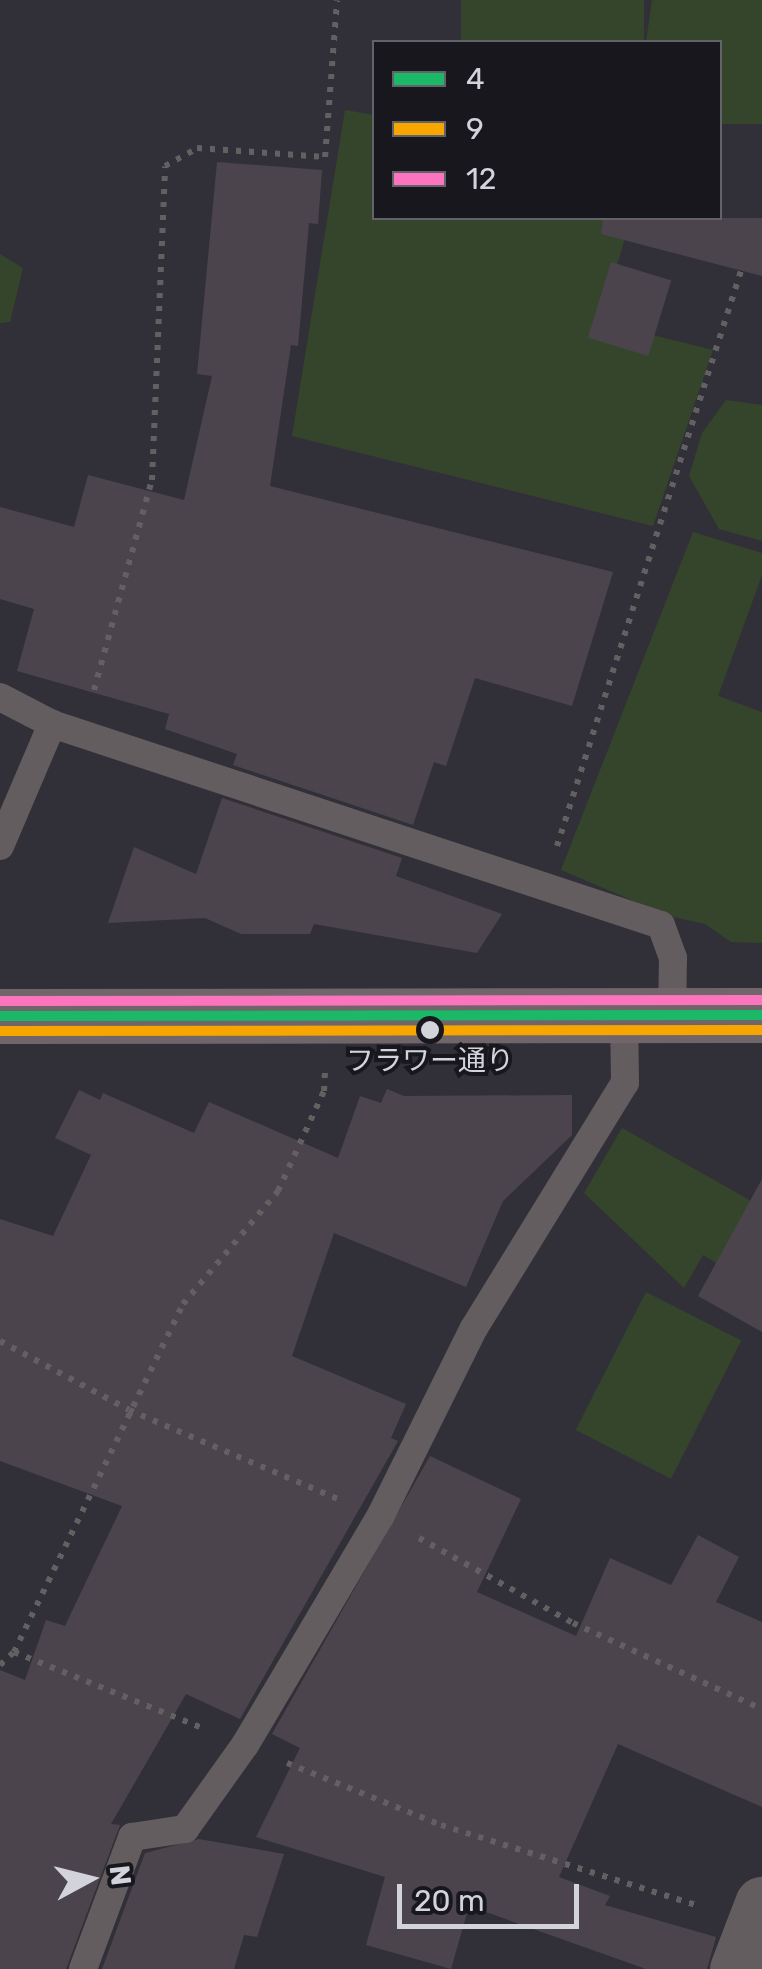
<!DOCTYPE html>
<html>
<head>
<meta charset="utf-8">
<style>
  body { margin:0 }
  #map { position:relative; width:762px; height:1969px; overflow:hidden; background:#313038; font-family:Rubik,"Noto Sans JP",sans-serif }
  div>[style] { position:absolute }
  .green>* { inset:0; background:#35452b; transform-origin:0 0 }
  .building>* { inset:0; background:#4b444d; transform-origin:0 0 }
  .path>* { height:6px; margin-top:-3px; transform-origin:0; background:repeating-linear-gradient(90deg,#636062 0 5px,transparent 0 13px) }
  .lane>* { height:28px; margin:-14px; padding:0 14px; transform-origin:14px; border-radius:14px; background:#645d60 }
  .street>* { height:55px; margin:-27.5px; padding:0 27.5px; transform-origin:27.5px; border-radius:27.5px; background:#645d60 }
  .secondary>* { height:55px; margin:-27.5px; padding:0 27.5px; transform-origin:27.5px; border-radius:27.5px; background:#70666a }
  .bus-1>* { height:10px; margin:-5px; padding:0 5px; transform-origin:5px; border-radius:5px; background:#1ab867 }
  .bus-2>* { height:10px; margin:-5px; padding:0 5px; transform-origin:5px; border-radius:5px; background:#f7a600 }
  .bus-3>* { height:10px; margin:-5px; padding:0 5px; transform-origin:5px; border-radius:5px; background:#fc73be }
  .dots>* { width:28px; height:28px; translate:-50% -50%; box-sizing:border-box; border:5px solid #17171d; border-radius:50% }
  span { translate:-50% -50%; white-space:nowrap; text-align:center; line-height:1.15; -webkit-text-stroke:8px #17171d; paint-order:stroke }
  .bus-label { font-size:28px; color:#d3d3dc }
  .legend { position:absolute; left:372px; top:40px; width:350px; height:180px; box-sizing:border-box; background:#17171d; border:2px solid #626269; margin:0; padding:12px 18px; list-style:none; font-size:30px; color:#d3d3dc }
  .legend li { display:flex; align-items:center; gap:20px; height:50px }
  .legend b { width:50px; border:2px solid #626269 }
  .north { position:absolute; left:40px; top:1829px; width:100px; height:100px; -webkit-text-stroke:8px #17171d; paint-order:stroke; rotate:83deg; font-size:28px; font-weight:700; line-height:40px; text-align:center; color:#d3d3dc }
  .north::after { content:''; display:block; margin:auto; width:35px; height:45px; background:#d3d3dc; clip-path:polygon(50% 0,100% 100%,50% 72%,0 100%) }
  .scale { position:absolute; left:397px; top:1884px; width:182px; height:45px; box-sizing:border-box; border:5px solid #d3d3dc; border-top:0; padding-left:12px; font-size:30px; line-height:35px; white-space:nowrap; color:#d3d3dc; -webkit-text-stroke:8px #17171d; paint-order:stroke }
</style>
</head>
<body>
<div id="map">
  <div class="green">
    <div style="left:461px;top:0;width:183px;height:42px"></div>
    <div style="clip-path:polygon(652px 0,762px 0,762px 124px,720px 124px,720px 42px,646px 42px)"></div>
    <div style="clip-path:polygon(345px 110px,374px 115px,374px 218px,631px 218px,600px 322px,713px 350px,653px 526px,292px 436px)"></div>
    <div style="clip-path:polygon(0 254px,23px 268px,10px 322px,0 323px)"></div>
    <div style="clip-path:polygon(726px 400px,762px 405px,762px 541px,719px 529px,689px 476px,702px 433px)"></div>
    <div style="clip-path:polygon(693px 532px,762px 553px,762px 575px,718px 696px,762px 712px,762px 943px,731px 942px,705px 924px,669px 916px,561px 870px)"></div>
    <div style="clip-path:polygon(622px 1128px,753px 1202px,718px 1264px,703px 1255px,684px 1288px,584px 1193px)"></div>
    <div style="left:646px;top:1292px;width:107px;height:155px;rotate:27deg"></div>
  </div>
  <div class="building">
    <div style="clip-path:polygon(217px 162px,322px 170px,318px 224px,309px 223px,298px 346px,291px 345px,270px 486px,613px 572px,572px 706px,475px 678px,446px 766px,434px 762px,413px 825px,233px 765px,237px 754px,165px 729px,169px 714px,17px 671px,34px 609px,0 599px,0 507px,74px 527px,88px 475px,184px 500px,212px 376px,197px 374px)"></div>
    <div style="clip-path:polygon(603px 218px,762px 218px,762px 276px,601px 234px)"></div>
    <div style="left:611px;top:262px;width:63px;height:79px;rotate:17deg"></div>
    <div style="clip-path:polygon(222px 798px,402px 858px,396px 876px,502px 914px,477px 953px,314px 924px,310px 934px,241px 934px,205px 918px,108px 923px,134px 847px,196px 874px)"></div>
    <div style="clip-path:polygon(387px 1089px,404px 1096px,572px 1095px,572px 1135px,503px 1201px,466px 1287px,334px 1233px,292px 1356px,406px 1404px,391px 1438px,398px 1441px,240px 1719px,186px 1694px,111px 1824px,120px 1825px,66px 1969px,0 1969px,0 1670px,25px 1680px,46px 1620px,65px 1626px,122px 1506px,0 1461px,0 1219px,53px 1236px,91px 1155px,55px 1138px,79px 1090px,100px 1100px,103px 1093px,194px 1133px,209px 1102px,338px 1158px,360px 1096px,381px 1103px)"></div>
    <div style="clip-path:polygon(762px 1179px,762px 1332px,698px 1296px)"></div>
    <div style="clip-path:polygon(430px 1456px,521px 1499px,477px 1592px,576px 1636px,610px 1558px,671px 1585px,698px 1535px,739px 1557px,716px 1602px,762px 1622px,762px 1807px,618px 1744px,559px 1877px,610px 1896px,605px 1905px,716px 1937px,707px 1969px,646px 1969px,469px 1906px,451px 1969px,366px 1945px,385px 1877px,256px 1837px,300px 1748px,272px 1734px)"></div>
    <div style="clip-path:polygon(199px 1839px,284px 1854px,257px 1937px,244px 1935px,234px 1969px,102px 1969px,145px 1853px)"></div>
  </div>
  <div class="path">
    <div style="left:94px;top:690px;width:218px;rotate:-74.6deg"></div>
    <div style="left:152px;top:480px;width:314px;rotate:-87.6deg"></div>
    <div style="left:165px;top:166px;width:37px;rotate:-29deg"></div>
    <div style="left:197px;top:148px;width:128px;rotate:4deg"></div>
    <div style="left:325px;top:157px;width:157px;rotate:-85.6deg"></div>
    <div style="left:557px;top:846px;width:604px;rotate:-72.26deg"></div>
    <div style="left:0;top:1341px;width:146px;rotate:28.1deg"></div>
    <div style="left:129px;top:1410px;width:229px;rotate:23.1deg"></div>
    <div style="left:419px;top:1538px;width:176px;rotate:28.9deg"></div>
    <div style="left:573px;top:1623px;width:208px;rotate:24.5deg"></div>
    <div style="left:14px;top:1652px;width:203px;rotate:22deg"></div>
    <div style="left:0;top:1665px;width:19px;rotate:-43deg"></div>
    <div style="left:14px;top:1652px;width:387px;rotate:-64.1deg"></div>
    <div style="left:183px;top:1304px;width:148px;rotate:-49.9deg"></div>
    <div style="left:278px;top:1191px;width:110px;rotate:-65.3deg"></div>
    <div style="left:324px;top:1091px;width:19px;rotate:-87deg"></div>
    <div style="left:287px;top:1763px;width:166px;rotate:21.9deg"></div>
    <div style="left:441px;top:1825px;width:271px;rotate:17.4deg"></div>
  </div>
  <div class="lane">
    <div style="left:0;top:697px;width:59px;rotate:27.4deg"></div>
    <div style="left:52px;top:724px;width:641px;rotate:18.27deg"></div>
    <div style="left:661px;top:925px;width:35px;rotate:70deg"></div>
    <div style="left:673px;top:958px;width:57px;rotate:91deg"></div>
    <div style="left:0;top:846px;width:133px;rotate:-66.9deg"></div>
    <div style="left:83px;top:1969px;width:141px;rotate:-69.6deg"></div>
    <div style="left:132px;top:1837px;width:54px;rotate:-8.6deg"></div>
    <div style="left:185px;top:1829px;width:103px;rotate:-54.5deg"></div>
    <div style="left:245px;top:1745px;width:265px;rotate:-59.4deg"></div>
    <div style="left:380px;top:1517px;width:211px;rotate:-63.6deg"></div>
    <div style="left:474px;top:1328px;width:288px;rotate:-58.4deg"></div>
    <div style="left:625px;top:1083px;width:68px;rotate:-90.8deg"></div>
  </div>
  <div class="street">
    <div style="left:737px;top:1969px;width:70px;rotate:-69deg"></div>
  </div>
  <div class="secondary">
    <div style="left:0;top:1016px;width:762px;rotate:-0.08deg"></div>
  </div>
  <div class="bus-1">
    <div style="left:0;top:1016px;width:762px;rotate:-0.08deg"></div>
  </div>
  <div class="bus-2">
    <div style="left:0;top:1031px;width:762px;rotate:-0.08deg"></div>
  </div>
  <div class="bus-3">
    <div style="left:0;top:1001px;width:762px;rotate:-0.08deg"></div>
  </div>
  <div class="dots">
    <div style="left:430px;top:1030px;background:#d3d3dc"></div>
  </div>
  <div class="bus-label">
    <span style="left:430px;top:1061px">フラワー通り</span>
  </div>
  <ul class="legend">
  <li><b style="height:12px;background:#1ab867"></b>4</li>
  <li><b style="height:12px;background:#f7a600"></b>9</li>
  <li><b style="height:12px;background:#fc73be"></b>12</li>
  </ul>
  <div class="north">N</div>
  <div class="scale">20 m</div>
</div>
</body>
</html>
